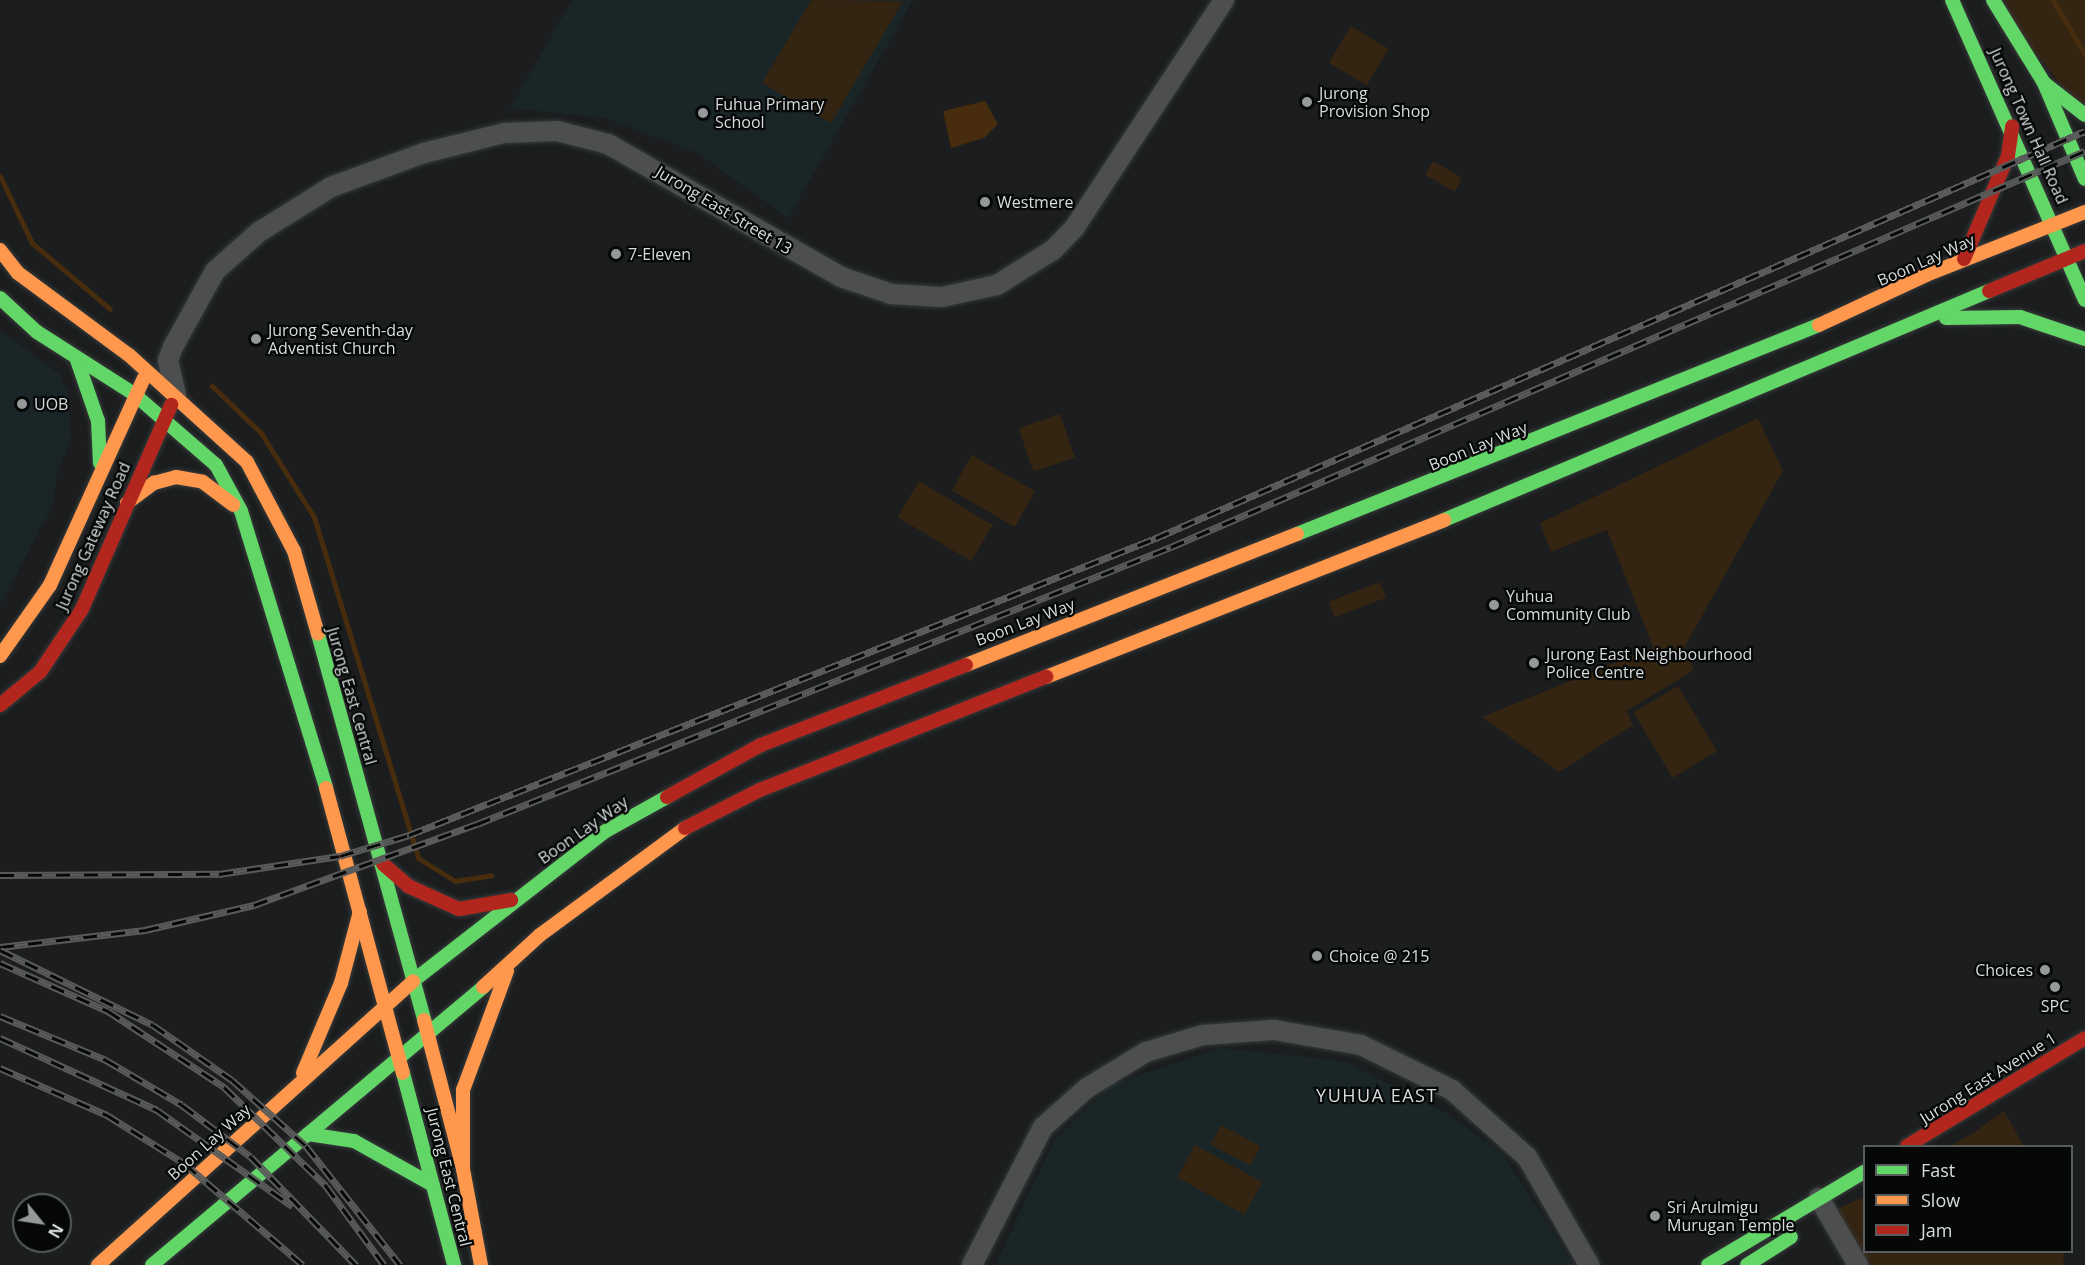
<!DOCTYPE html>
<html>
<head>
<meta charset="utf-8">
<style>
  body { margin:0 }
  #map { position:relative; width:2085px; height:1265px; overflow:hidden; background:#1b1d1e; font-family:"Open Sans",sans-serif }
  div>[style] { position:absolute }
  .built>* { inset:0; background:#1a2528 }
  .green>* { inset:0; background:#342412; transform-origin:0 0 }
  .water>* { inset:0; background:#472d0e }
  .stream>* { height:5px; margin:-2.5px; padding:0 2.5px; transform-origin:2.5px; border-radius:2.5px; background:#472d0e }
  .roads { filter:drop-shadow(0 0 2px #373a3a) drop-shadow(0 0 2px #373a3a) }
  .street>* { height:20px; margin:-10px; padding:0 10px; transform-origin:10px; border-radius:10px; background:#4d4f4f }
  .fast>* { height:14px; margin:-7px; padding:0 7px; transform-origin:7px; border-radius:7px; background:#63d668 }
  .slow>* { height:14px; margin:-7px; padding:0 7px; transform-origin:7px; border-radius:7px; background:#ff974d }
  .jam>* { height:14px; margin:-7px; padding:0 7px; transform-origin:7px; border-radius:7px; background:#b3261e }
  .rail>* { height:7px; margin-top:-3.5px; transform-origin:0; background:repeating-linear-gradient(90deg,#060808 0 14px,#595a5a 0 28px); box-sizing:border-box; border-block:2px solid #595a5a }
  .dots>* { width:16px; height:16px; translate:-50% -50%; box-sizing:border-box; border:3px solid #060808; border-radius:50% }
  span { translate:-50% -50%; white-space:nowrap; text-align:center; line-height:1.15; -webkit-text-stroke:4.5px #060808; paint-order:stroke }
  .poi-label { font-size:16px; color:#d8dcdc }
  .left { translate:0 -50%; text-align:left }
  .right { translate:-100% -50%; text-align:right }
  .street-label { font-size:16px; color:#d8dcdc }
  .neighbourhood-label { font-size:18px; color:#d8dcdc; letter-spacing:1.5px }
  .legend { position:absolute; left:1863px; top:1145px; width:210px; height:108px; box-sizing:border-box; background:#060808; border:2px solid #5a5d5d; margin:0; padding:8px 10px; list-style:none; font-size:18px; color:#d8dcdc }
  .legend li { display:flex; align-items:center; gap:12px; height:30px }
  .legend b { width:30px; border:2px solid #5a5d5d }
  .north { position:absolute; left:12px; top:1193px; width:60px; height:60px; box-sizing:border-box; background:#060808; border:2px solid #5a5d5d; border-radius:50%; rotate:120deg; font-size:16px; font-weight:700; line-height:24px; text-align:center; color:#d8dcdc }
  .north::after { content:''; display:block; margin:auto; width:21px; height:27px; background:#96999a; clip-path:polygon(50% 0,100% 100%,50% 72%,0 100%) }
</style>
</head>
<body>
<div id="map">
  <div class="built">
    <div style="clip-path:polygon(572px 0,913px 0,788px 218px,698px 153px,605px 118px,510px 108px)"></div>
    <div style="clip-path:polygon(0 330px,59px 374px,68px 391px,71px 440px,57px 473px,53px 505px,0 605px)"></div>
    <div style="clip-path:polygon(1220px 1048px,1344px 1061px,1451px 1116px,1503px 1154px,1574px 1265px,995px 1265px,1055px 1139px,1111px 1085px)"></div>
  </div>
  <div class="green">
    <div style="clip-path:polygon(811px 0,903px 1px,831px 123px,762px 83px)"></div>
    <div style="clip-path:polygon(1993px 0,2085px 0,2085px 115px)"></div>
    <div style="left:1351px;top:26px;width:44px;height:43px;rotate:31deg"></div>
    <div style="left:1433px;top:161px;width:34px;height:16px;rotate:30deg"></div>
    <div style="left:1060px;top:414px;width:46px;height:44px;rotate:71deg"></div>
    <div style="clip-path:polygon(1758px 418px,1783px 471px,1683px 650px,1694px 670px,1627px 711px,1633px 725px,1559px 772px,1482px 717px,1653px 647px,1607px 530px,1551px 552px,1540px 523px)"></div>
    <div style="left:972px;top:455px;width:73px;height:41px;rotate:30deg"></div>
    <div style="left:919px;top:481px;width:86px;height:42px;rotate:31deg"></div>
    <div style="left:1380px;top:582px;width:17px;height:55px;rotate:69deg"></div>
    <div style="left:1678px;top:686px;width:76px;height:52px;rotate:59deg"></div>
    <div style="clip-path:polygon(2004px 1111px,2024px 1146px,1950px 1146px,1973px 1133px)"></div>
    <div style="left:1221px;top:1125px;width:45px;height:22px;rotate:28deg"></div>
    <div style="left:1195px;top:1145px;width:77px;height:37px;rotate:29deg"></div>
    <div style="clip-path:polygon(1864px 1197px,1864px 1252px,2063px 1252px,2064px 1265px,1860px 1265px,1828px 1213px)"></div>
  </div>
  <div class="water">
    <div style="clip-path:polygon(985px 101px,998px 124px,984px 138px,951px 148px,943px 111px)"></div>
  </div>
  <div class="stream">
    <div style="left:2053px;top:0;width:64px;rotate:59.8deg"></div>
    <div style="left:0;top:176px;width:74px;rotate:64.5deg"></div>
    <div style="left:32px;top:243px;width:102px;rotate:40.2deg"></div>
    <div style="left:212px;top:386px;width:68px;rotate:43.8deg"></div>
    <div style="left:261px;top:433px;width:99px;rotate:57.8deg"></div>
    <div style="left:314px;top:517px;width:357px;rotate:73deg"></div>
    <div style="left:418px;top:858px;width:44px;rotate:31.9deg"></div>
    <div style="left:455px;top:881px;width:37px;rotate:-9deg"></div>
  </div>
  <div class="roads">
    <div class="street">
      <div style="left:176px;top:395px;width:36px;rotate:-103deg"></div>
      <div style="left:168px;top:360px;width:14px;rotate:-69deg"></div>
      <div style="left:173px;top:347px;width:87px;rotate:-61.1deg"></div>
      <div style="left:215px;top:271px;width:59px;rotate:-41.6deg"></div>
      <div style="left:259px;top:232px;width:85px;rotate:-32deg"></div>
      <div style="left:331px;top:187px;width:99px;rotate:-20.1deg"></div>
      <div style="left:424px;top:153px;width:82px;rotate:-14deg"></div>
      <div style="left:504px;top:133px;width:53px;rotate:-2.2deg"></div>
      <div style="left:557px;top:131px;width:53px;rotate:14.3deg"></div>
      <div style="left:608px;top:144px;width:268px;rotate:29.7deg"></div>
      <div style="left:841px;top:277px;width:53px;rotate:18.8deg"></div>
      <div style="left:891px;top:294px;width:51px;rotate:3.4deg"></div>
      <div style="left:942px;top:297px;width:56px;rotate:-12.3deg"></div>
      <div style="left:997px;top:285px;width:66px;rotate:-32deg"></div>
      <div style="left:1053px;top:250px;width:32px;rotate:-46deg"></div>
      <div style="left:1075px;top:227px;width:272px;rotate:-56.7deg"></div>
      <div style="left:1819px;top:1198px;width:78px;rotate:59.8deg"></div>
      <div style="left:972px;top:1265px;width:155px;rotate:-62.8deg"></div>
      <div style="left:1043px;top:1127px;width:59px;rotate:-41.6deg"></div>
      <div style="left:1087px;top:1088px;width:69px;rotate:-31.4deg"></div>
      <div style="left:1146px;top:1052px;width:59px;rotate:-16.6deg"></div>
      <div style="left:1203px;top:1035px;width:71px;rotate:-4deg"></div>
      <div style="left:1274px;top:1030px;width:88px;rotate:9.8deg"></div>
      <div style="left:1361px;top:1045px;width:102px;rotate:26.3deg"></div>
      <div style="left:1452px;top:1090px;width:101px;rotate:41.8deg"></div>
      <div style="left:1527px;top:1157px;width:125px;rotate:60.1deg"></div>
    </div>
    <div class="fast">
      <div style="left:1952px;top:0;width:328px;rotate:66.1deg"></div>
      <div style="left:1993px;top:0;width:97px;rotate:58.4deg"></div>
      <div style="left:2044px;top:83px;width:104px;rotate:66.9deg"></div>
      <div style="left:2044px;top:83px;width:52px;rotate:38deg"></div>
      <div style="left:0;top:298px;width:50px;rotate:42.6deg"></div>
      <div style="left:37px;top:332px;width:115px;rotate:32.6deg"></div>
      <div style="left:134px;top:394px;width:108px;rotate:40.9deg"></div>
      <div style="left:216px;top:465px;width:52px;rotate:61.5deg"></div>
      <div style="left:241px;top:511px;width:290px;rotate:72.9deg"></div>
      <div style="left:1946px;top:318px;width:74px;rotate:-0.8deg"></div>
      <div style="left:2020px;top:317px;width:69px;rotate:18.7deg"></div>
      <div style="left:77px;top:360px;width:65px;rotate:71deg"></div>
      <div style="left:98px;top:421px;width:42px;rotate:87.3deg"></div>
      <div style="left:1444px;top:520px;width:591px;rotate:-22.79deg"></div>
      <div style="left:1297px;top:534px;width:562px;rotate:-21.82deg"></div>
      <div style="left:318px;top:634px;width:400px;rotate:74.6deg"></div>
      <div style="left:413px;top:981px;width:244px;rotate:-37.9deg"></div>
      <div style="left:606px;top:831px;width:70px;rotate:-29.1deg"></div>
      <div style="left:403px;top:1073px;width:199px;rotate:75.1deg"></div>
      <div style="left:308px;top:1134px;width:47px;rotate:8.7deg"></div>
      <div style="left:354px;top:1141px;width:90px;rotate:29.1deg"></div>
      <div style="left:152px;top:1265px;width:432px;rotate:-40deg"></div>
      <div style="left:1708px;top:1265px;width:182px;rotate:-30.8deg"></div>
      <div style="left:1747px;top:1265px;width:52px;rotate:-32.5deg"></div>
    </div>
    <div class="slow">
      <div style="left:0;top:250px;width:29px;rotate:52deg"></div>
      <div style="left:18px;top:273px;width:138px;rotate:36.5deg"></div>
      <div style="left:129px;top:355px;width:159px;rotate:42.2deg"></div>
      <div style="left:247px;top:462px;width:101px;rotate:62.2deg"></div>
      <div style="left:294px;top:551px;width:86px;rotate:73.9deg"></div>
      <div style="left:1819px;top:325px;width:118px;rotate:-25deg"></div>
      <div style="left:1926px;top:275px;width:171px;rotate:-21.6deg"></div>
      <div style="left:127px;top:503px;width:34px;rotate:-37deg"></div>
      <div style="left:154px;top:483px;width:23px;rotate:-15deg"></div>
      <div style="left:176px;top:477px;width:27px;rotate:10deg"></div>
      <div style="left:203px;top:482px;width:38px;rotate:37deg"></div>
      <div style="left:0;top:656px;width:87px;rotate:-54.8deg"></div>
      <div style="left:50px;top:585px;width:227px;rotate:-65.6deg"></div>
      <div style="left:966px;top:665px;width:356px;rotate:-21.6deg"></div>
      <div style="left:1046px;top:677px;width:428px;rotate:-21.5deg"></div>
      <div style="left:326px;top:788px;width:295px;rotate:74.9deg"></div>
      <div style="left:483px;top:987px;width:77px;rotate:-42.4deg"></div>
      <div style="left:540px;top:935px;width:180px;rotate:-36.4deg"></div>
      <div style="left:424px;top:1020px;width:154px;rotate:75.3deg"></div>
      <div style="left:463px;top:1169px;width:98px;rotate:79.4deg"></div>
      <div style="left:303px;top:1073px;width:98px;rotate:-67.1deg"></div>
      <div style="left:341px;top:983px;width:74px;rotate:-75.2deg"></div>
      <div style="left:463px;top:1169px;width:79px;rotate:-90deg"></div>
      <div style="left:463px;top:1090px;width:127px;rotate:-69.7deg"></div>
      <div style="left:98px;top:1265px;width:424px;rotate:-42deg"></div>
    </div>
    <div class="jam">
      <div style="left:1964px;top:259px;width:112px;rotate:-66.9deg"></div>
      <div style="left:2008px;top:156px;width:30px;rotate:-82deg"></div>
      <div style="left:1989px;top:291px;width:104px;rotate:-22.6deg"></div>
      <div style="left:0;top:705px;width:52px;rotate:-39.5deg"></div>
      <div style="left:40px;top:672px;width:76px;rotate:-56.3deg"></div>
      <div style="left:82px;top:609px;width:223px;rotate:-66.4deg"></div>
      <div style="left:667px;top:797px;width:107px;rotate:-29deg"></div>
      <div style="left:761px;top:745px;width:220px;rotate:-21.3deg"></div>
      <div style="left:685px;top:828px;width:84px;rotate:-26.9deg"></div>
      <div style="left:760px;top:790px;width:308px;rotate:-21.6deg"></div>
      <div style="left:383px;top:864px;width:33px;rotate:41deg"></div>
      <div style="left:408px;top:886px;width:56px;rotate:24.3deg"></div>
      <div style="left:459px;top:909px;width:53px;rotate:-9.8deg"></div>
      <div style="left:1907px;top:1146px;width:208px;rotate:-31.2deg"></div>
    </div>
  </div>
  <div class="rail">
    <div style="left:0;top:875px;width:219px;rotate:-0.3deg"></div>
    <div style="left:219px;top:874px;width:122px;rotate:-8.5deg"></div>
    <div style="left:340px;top:856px;width:72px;rotate:-16.9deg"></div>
    <div style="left:409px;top:835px;width:804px;rotate:-21.68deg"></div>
    <div style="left:1156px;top:538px;width:1014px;rotate:-23.66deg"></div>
    <div style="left:0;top:947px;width:146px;rotate:-6.7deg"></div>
    <div style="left:145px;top:930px;width:112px;rotate:-12.9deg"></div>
    <div style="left:254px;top:905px;width:237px;rotate:-20deg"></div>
    <div style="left:477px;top:824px;width:747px;rotate:-21.76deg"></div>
    <div style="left:1171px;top:547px;width:996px;rotate:-23.43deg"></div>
    <div style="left:0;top:950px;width:170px;rotate:26.1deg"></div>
    <div style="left:153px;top:1025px;width:96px;rotate:34.8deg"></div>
    <div style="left:232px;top:1080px;width:99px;rotate:41.7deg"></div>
    <div style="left:306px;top:1146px;width:152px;rotate:51.7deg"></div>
    <div style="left:0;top:963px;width:118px;rotate:24deg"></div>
    <div style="left:108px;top:1011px;width:139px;rotate:33.2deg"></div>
    <div style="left:224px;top:1087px;width:142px;rotate:44.1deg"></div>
    <div style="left:326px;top:1186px;width:98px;rotate:53.7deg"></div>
    <div style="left:0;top:1016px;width:115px;rotate:22.5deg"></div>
    <div style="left:106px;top:1060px;width:88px;rotate:30.6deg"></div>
    <div style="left:182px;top:1105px;width:86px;rotate:37deg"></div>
    <div style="left:251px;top:1157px;width:151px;rotate:45.8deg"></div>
    <div style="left:0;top:1038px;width:173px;rotate:24.6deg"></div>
    <div style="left:157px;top:1110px;width:166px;rotate:35.4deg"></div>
    <div style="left:0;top:1068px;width:117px;rotate:23.7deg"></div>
    <div style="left:107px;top:1115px;width:92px;rotate:32.1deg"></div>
    <div style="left:185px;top:1164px;width:155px;rotate:40.6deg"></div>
  </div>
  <div class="dots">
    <div style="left:1307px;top:102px;background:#96999a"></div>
    <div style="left:703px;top:113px;background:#96999a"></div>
    <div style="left:985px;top:202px;background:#96999a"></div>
    <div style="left:616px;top:254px;background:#96999a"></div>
    <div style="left:256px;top:339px;background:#96999a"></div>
    <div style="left:22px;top:404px;background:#96999a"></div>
    <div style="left:1494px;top:605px;background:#96999a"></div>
    <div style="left:1534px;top:663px;background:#96999a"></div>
    <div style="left:1317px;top:956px;background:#96999a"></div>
    <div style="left:2045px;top:970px;background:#96999a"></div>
    <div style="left:2055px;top:987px;background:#96999a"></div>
    <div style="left:1655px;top:1216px;background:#96999a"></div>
  </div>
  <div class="poi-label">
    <span class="left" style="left:1319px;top:102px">Jurong<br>Provision Shop</span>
    <span class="left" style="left:715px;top:113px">Fuhua Primary<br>School</span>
    <span class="left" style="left:997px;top:202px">Westmere</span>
    <span class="left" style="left:628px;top:254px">7-Eleven</span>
    <span class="left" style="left:268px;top:339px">Jurong Seventh-day<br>Adventist Church</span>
    <span class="left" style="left:34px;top:404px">UOB</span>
    <span class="left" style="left:1506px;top:605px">Yuhua<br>Community Club</span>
    <span class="left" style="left:1546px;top:663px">Jurong East Neighbourhood<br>Police Centre</span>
    <span class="left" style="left:1329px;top:956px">Choice @ 215</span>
    <span class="right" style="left:2033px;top:970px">Choices</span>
    <span style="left:2055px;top:1006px">SPC</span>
    <span class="left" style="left:1667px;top:1216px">Sri Arulmigu<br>Murugan Temple</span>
  </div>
  <div class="street-label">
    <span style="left:2029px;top:126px;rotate:66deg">Jurong Town Hall Road</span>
    <span style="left:724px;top:210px;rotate:31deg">Jurong East Street 13</span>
    <span style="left:1926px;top:260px;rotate:-24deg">Boon Lay Way</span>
    <span style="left:1478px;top:446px;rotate:-22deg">Boon Lay Way</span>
    <span style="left:93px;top:536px;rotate:-66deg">Jurong Gateway Road</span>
    <span style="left:1025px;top:622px;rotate:-21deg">Boon Lay Way</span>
    <span style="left:352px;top:696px;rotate:74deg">Jurong East Central</span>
    <span style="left:583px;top:830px;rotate:-35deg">Boon Lay Way</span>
    <span style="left:1988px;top:1078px;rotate:-32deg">Jurong East Avenue 1</span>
    <span style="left:209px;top:1142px;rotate:-42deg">Boon Lay Way</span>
    <span style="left:449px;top:1177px;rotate:76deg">Jurong East Central</span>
  </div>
  <div class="neighbourhood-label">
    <span style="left:1377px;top:1095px">YUHUA EAST</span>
  </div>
  <ul class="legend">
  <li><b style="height:8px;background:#63d668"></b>Fast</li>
  <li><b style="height:8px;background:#ff974d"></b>Slow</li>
  <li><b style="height:8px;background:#b3261e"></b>Jam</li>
  </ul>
  <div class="north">N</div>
</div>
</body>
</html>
